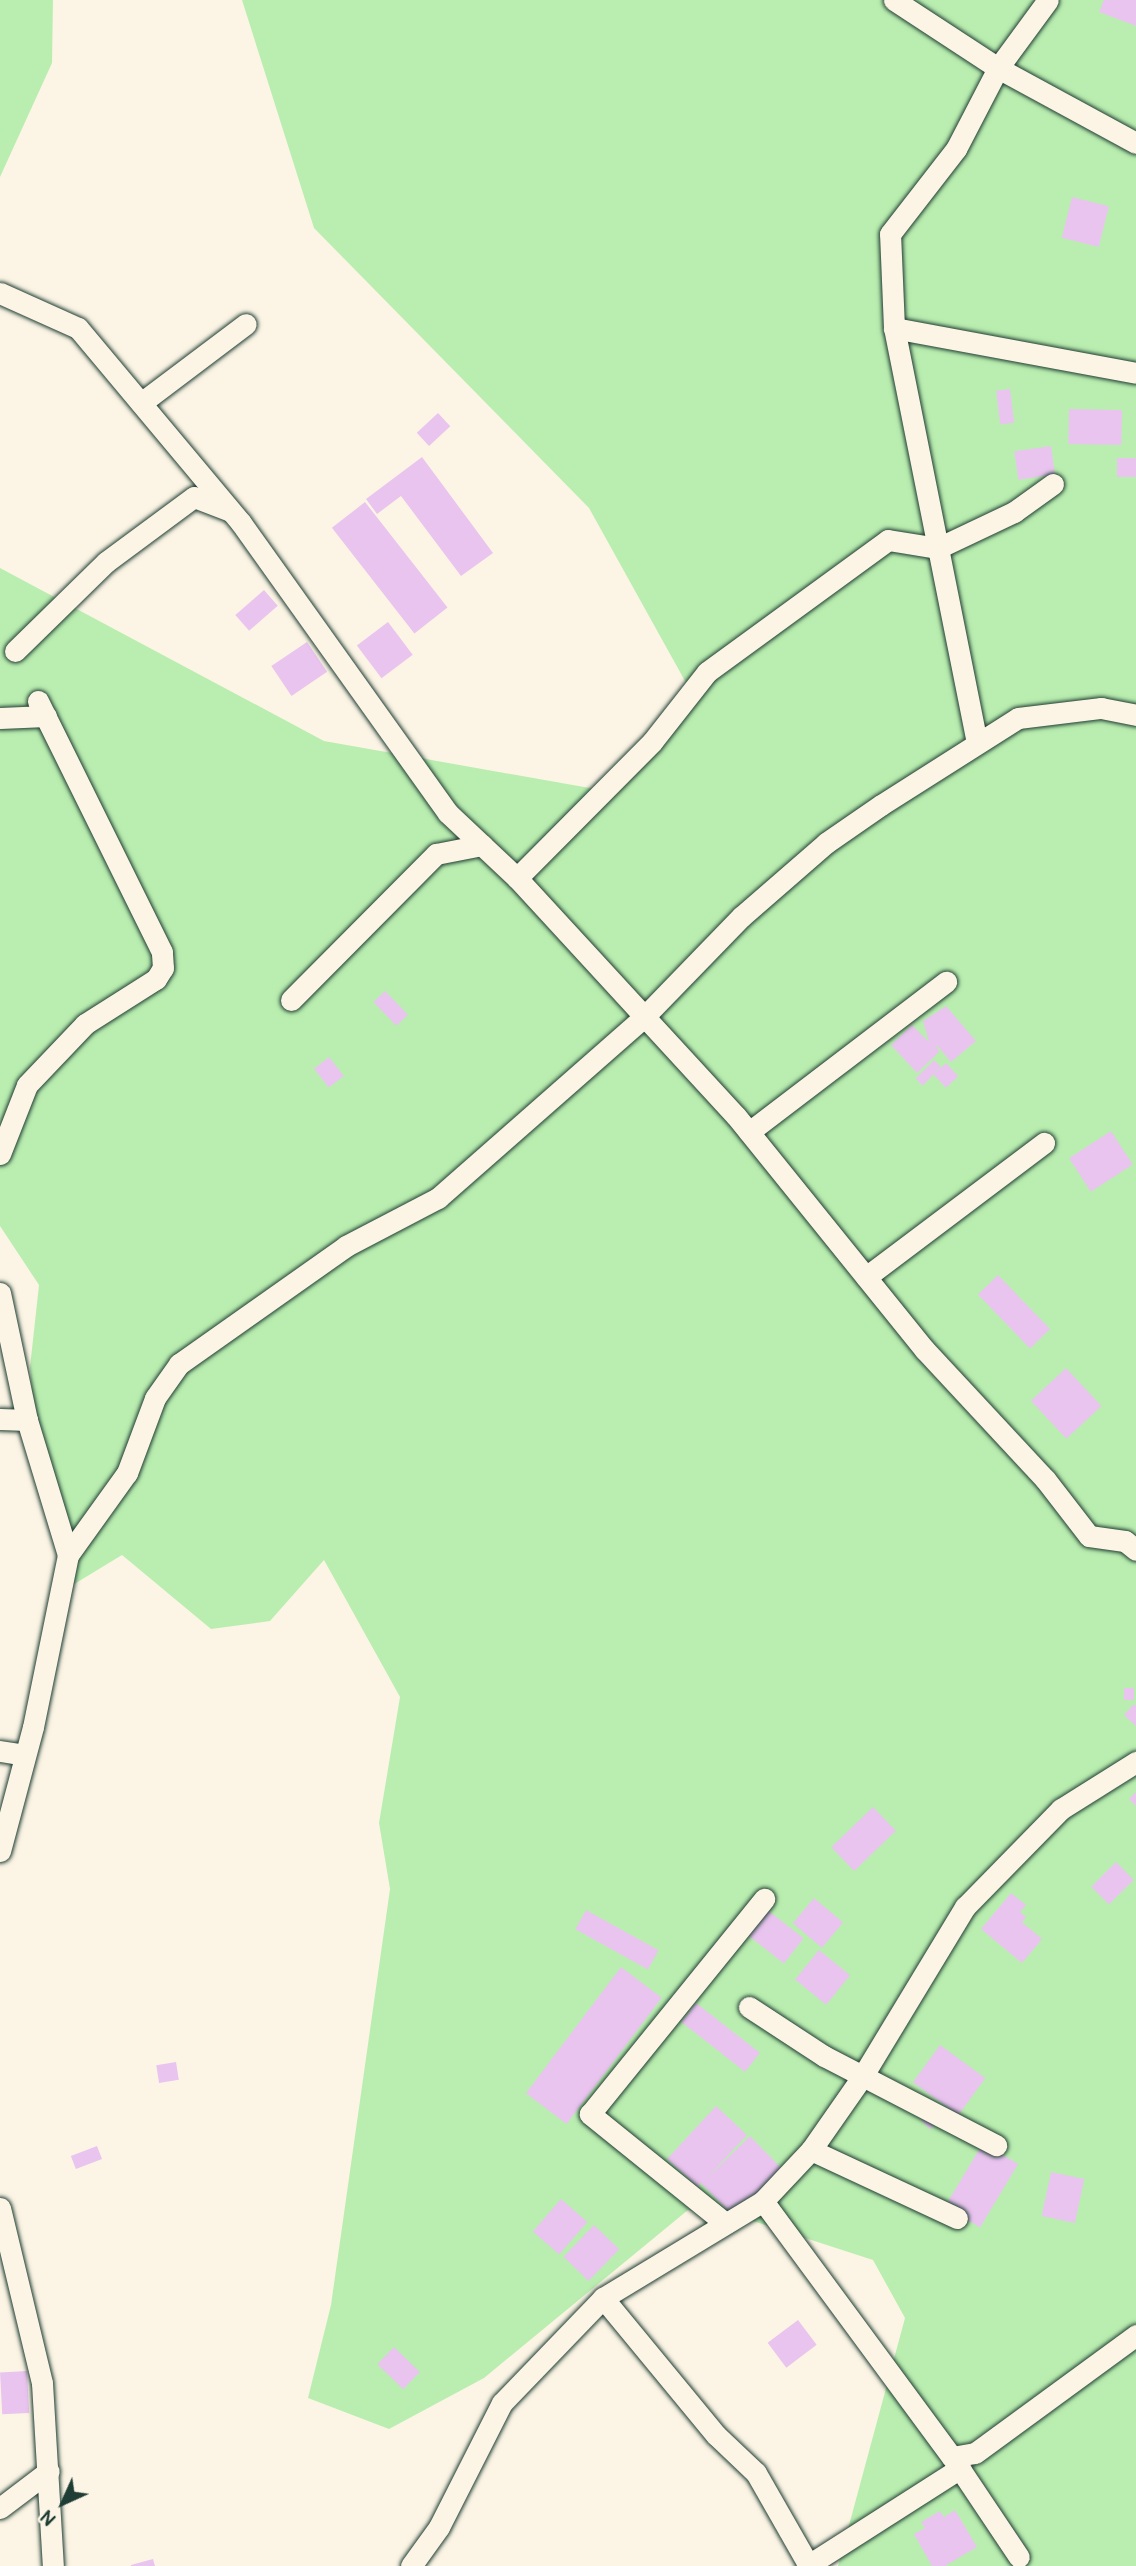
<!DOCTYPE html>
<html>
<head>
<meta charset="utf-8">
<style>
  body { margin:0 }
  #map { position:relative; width:1136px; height:2566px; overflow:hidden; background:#fcf5e5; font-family:Pangolin,sans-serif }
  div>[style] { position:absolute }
  .green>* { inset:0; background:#baeeb0 }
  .building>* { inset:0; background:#e9c4ef; transform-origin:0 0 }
  .roads { filter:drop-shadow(0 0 2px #1f3d34) drop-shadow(0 0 2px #1f3d34) }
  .minor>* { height:21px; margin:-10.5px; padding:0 10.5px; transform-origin:10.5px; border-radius:10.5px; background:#fcf5e5 }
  span { translate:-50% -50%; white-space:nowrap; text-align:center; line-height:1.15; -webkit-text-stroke:5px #fcf5e5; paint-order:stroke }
  .north { position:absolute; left:28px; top:2468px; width:70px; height:70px; -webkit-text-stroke:5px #fcf5e5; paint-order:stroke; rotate:225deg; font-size:19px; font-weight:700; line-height:28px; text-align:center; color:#1f3d34 }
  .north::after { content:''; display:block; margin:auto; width:24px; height:32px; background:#1f3d34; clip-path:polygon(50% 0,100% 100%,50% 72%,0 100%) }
</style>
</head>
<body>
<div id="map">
  <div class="green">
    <div style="clip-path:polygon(0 0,53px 0,52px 63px,0 177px)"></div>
    <div style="clip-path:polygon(242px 0,1136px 0,1136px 2566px,838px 2566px,905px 2318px,873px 2260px,756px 2222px,688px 2210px,484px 2378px,389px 2429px,308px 2398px,331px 2305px,390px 1889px,379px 1823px,400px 1697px,324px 1560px,270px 1621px,211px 1629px,122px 1555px,71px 1586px,39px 1484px,30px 1367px,39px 1285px,0 1226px,0 568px,324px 741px,601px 790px,690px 690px,589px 508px,314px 228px)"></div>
  </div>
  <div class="building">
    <div style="clip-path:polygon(1104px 0,1136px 0,1136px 26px,1099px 12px)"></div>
    <div style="left:1072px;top:197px;width:38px;height:42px;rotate:14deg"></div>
    <div style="left:1010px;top:389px;width:34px;height:14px;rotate:83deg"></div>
    <div style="left:1069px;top:409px;width:53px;height:35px;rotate:1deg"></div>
    <div style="left:438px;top:413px;width:18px;height:29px;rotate:47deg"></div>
    <div style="left:1051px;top:446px;width:29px;height:37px;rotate:82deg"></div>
    <div style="clip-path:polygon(422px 457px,493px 553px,461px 576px,401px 496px,377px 514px,366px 499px)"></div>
    <div style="left:1136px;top:458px;width:19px;height:19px;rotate:90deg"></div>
    <div style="left:365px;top:502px;width:134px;height:42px;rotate:52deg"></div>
    <div style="left:264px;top:590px;width:21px;height:38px;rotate:49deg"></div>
    <div style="left:388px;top:622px;width:41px;height:39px;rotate:53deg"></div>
    <div style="left:307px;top:642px;width:36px;height:43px;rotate:56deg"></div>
    <div style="left:385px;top:991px;width:33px;height:16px;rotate:46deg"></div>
    <div style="clip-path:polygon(946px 1006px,976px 1041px,951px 1062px,936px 1044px,939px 1052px,917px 1073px,891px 1045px,912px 1025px,929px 1042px,923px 1021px)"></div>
    <div style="left:329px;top:1057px;width:24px;height:19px;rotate:52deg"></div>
    <div style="left:934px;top:1060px;width:10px;height:26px;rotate:45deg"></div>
    <div style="left:946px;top:1063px;width:18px;height:17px;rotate:47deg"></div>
    <div style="left:1111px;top:1131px;width:40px;height:50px;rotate:57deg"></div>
    <div style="left:998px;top:1275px;width:75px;height:28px;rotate:46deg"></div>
    <div style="left:1066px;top:1368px;width:52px;height:48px;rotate:47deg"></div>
    <div style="left:1124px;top:1688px;width:10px;height:12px"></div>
    <div style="clip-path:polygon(1134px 1704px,1136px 1706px,1136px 1726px,1124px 1715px)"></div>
    <div style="clip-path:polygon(1136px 1792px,1136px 1806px,1129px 1799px)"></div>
    <div style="left:873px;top:1807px;width:33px;height:58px;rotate:46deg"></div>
    <div style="left:1116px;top:1862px;width:25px;height:35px;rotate:45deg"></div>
    <div style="clip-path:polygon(1011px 1893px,1026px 1905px,1020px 1912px,1026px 1917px,1022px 1922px,1042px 1939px,1022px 1963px,981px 1929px)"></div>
    <div style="left:814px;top:1898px;width:38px;height:33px;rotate:40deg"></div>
    <div style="left:765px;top:1908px;width:49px;height:32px;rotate:38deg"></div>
    <div style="left:586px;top:1910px;width:83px;height:22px;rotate:29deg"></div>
    <div style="left:819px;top:1950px;width:40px;height:38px;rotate:39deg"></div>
    <div style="left:621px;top:1967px;width:51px;height:158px;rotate:37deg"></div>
    <div style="left:696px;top:2003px;width:81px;height:24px;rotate:38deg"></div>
    <div style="left:940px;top:2045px;width:56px;height:46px;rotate:36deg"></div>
    <div style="left:176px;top:2062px;width:18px;height:20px;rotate:81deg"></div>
    <div style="clip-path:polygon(716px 2106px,747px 2135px,707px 2178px,750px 2136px,783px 2170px,734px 2217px,701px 2183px,698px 2187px,667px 2159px)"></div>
    <div style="left:931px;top:2111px;width:12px;height:14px;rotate:42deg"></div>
    <div style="left:983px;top:2143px;width:41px;height:74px;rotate:31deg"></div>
    <div style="left:97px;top:2146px;width:14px;height:28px;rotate:69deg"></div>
    <div style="left:1051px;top:2172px;width:34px;height:45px;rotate:12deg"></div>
    <div style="left:561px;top:2199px;width:35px;height:43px;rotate:41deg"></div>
    <div style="left:594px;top:2225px;width:35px;height:44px;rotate:44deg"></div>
    <div style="left:798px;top:2320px;width:31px;height:38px;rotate:53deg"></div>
    <div style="left:394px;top:2347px;width:36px;height:24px;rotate:44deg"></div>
    <div style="left:27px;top:2371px;width:42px;height:27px;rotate:87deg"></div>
    <div style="clip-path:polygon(955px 2510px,977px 2547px,945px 2566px,932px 2566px,914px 2534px,925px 2528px,921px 2522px,940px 2511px,944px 2517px)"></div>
    <div style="clip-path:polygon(153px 2559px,155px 2566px,131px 2566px,131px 2565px)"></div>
  </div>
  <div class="roads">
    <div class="minor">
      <div style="left:894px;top:0;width:124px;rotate:33.2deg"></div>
      <div style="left:998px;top:68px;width:157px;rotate:28.5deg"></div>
      <div style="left:0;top:293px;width:85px;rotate:24.2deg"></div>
      <div style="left:78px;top:328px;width:254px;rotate:50.1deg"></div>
      <div style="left:241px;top:523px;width:356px;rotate:54.5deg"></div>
      <div style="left:448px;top:813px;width:95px;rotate:43.3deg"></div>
      <div style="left:517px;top:878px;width:323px;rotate:47.4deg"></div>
      <div style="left:736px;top:1116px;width:301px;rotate:51.1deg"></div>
      <div style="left:925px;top:1350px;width:176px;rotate:47.1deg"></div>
      <div style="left:1045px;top:1479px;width:72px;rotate:52.3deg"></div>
      <div style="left:1089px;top:1536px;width:36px;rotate:8deg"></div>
      <div style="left:1125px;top:1541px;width:14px;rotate:39deg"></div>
      <div style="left:894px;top:328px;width:246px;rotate:10.5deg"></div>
      <div style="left:141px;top:403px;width:131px;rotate:-37deg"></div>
      <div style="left:15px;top:651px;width:127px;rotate:-44.4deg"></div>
      <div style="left:106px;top:562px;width:109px;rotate:-36.5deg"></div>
      <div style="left:194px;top:497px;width:39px;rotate:21deg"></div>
      <div style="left:0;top:718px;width:46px;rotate:-2.5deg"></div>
      <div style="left:977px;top:743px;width:423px;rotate:-101.3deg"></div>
      <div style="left:894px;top:328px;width:94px;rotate:-92.4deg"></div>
      <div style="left:890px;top:234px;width:108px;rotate:-52.2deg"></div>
      <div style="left:956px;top:149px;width:91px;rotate:-62.6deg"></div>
      <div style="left:998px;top:68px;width:84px;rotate:-53.7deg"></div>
      <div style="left:517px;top:878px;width:192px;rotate:-45.2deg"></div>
      <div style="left:652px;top:742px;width:89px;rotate:-51.8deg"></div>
      <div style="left:707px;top:672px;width:224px;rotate:-36.1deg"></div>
      <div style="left:888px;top:540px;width:51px;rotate:9.1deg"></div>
      <div style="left:938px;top:548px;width:84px;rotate:-25.3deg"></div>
      <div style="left:1014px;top:512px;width:48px;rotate:-35.7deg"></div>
      <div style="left:291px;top:1000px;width:206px;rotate:-45.2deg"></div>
      <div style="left:436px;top:854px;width:47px;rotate:-11.1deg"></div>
      <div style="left:749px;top:1132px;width:248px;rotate:-37.3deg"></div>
      <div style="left:0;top:1154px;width:74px;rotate:-68.6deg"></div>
      <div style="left:27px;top:1085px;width:84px;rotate:-46.4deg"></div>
      <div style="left:85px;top:1024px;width:84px;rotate:-32.4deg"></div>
      <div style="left:156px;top:979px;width:13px;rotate:-58deg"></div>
      <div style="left:163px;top:968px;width:16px;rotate:-94deg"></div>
      <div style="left:162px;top:952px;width:280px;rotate:-116.3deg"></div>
      <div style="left:866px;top:1277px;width:223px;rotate:-37deg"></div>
      <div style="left:0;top:1293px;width:130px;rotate:78deg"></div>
      <div style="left:27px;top:1420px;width:141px;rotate:73.1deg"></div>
      <div style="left:0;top:1419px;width:27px;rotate:2deg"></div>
      <div style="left:0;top:1751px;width:25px;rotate:9deg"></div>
      <div style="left:0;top:1851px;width:128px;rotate:-75.1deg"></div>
      <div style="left:33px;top:1727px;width:176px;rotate:-78.5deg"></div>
      <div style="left:68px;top:1555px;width:101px;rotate:-54.3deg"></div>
      <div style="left:127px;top:1473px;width:80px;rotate:-69.5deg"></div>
      <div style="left:155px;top:1398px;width:42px;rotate:-54.8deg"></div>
      <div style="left:179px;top:1364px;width:204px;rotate:-35.2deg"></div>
      <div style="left:346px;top:1246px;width:104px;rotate:-27.6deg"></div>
      <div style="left:438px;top:1198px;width:276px;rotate:-41.3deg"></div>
      <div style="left:645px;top:1016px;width:138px;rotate:-45.9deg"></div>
      <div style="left:741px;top:917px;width:113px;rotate:-41deg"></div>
      <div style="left:826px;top:843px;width:67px;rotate:-34.6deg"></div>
      <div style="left:881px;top:805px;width:162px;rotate:-32.4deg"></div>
      <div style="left:1018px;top:718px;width:84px;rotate:-6.9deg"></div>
      <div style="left:1101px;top:708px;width:36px;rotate:11deg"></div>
      <div style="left:749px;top:2007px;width:90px;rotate:33.2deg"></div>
      <div style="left:824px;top:2056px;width:194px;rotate:27.4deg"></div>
      <div style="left:811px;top:2150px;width:161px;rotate:25deg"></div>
      <div style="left:763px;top:2201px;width:318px;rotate:53.6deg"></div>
      <div style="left:952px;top:2457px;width:120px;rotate:56.2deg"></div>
      <div style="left:0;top:2208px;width:180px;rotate:76.5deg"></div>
      <div style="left:42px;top:2383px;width:183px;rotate:86.6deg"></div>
      <div style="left:725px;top:2223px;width:174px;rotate:-141.1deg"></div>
      <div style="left:590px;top:2114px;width:277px;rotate:-51deg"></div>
      <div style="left:603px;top:2298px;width:178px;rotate:50.5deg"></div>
      <div style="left:716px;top:2435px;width:55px;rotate:43.5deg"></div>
      <div style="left:756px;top:2473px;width:105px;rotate:60.3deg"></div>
      <div style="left:952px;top:2457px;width:23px;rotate:-10deg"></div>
      <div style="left:975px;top:2453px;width:200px;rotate:-36.2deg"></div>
      <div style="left:0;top:2508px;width:61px;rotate:-37.1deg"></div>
      <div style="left:411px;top:2566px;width:48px;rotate:-54.3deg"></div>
      <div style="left:439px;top:2527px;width:139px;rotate:-63.1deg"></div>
      <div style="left:502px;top:2403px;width:146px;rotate:-46.1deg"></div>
      <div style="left:603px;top:2298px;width:187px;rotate:-31.2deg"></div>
      <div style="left:763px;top:2201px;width:70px;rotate:-46.7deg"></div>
      <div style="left:811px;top:2150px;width:89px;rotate:-55.1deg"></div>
      <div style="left:862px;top:2077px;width:199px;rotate:-58.8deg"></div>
      <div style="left:965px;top:1907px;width:137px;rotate:-45.6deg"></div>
      <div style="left:1061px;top:1809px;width:89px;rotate:-32.1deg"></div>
      <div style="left:807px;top:2566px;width:182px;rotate:-32.6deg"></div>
    </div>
  </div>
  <div class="north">N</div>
</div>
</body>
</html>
